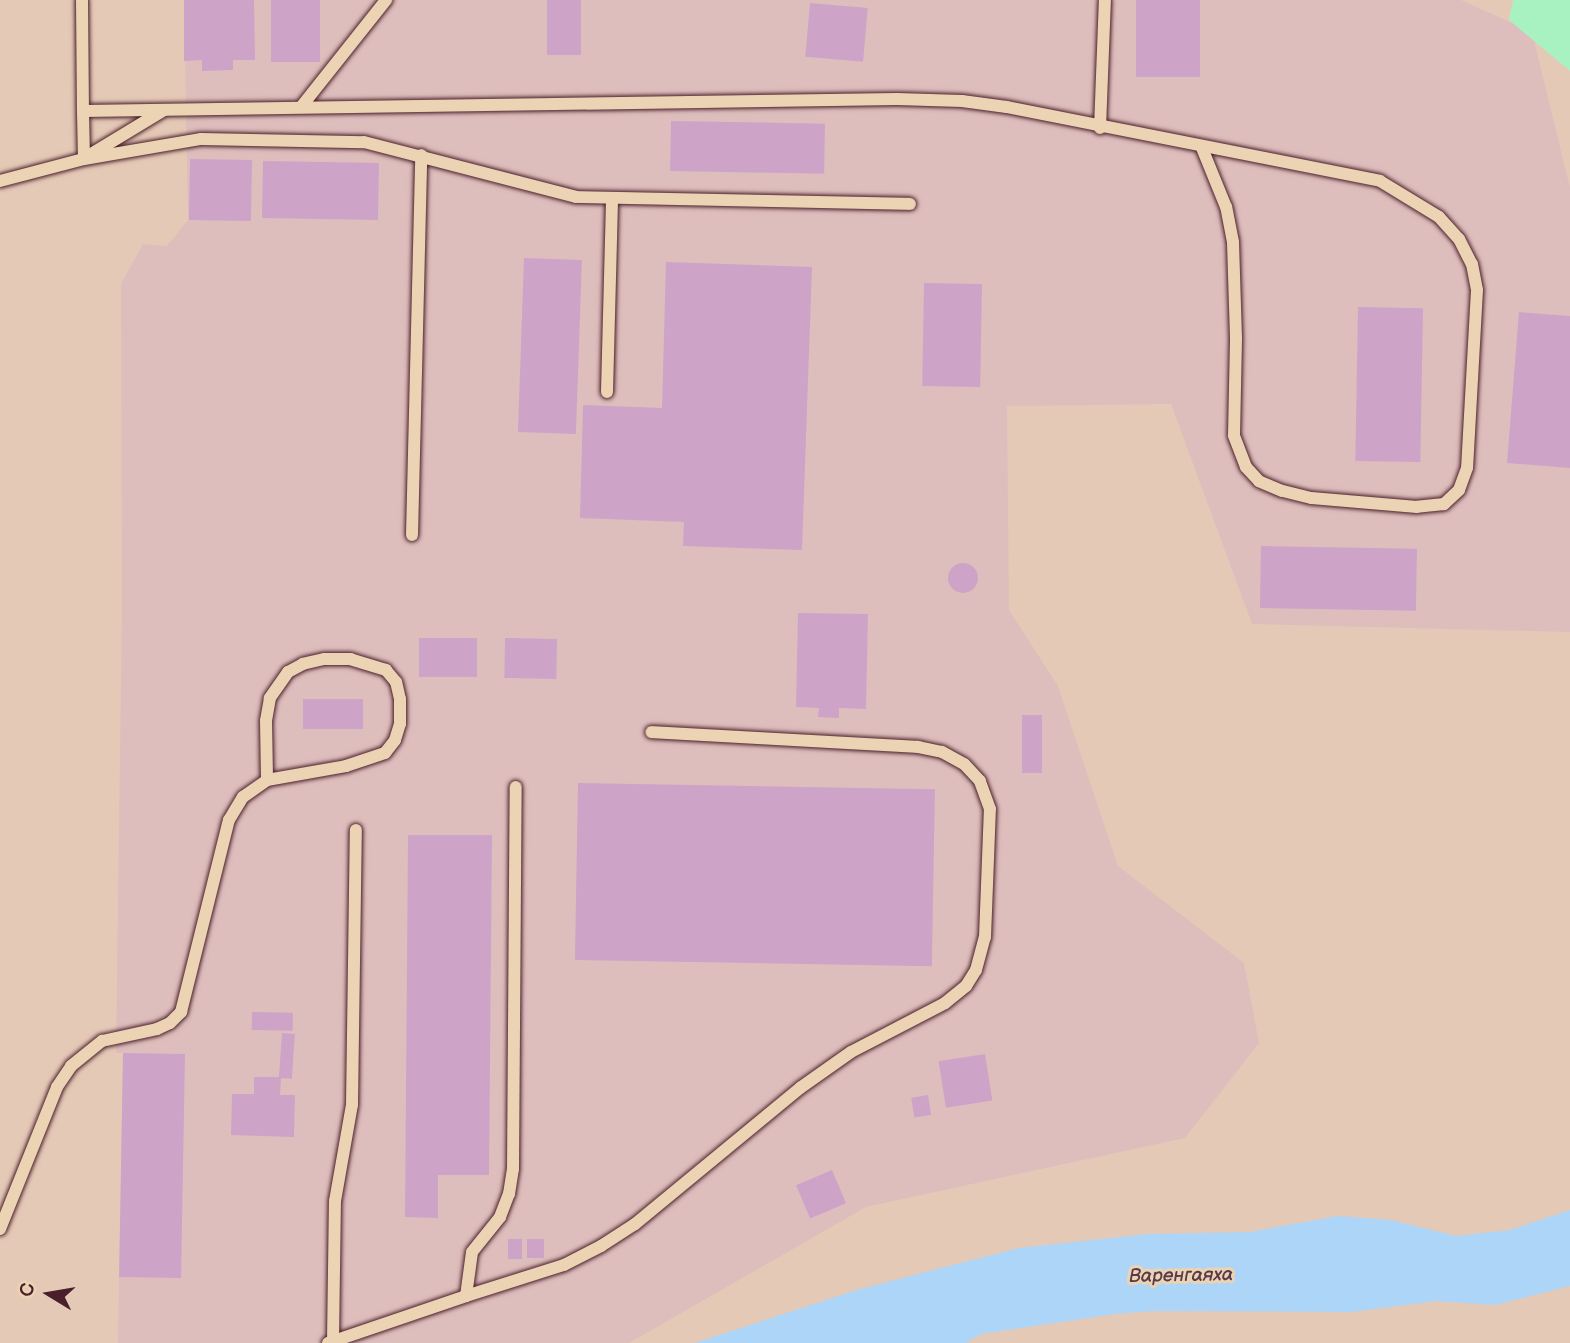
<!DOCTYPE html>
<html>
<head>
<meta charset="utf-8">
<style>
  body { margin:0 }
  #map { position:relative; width:1570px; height:1343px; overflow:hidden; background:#e5c9b7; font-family:"Balsamiq Sans",sans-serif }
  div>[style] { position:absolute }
  .built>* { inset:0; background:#debebc }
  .green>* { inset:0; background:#a8f2c1 }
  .water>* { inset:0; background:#add5f8 }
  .building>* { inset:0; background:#cea3c8; transform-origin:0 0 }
  .round { border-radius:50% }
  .roads { filter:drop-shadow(0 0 2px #4a1f2b) drop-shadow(0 0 2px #4a1f2b) }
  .service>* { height:12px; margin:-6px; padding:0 6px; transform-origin:6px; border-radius:6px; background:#ebd3b3 }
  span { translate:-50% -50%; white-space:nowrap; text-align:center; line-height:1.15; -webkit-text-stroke:6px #ebd3b3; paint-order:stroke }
  .water-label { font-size:19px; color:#593a4a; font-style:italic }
  .north { position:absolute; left:14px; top:1259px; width:70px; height:70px; -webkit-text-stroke:5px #ebd3b3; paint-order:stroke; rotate:281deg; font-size:19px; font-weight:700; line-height:28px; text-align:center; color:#4a1f2b }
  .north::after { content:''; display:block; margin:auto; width:24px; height:32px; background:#4a1f2b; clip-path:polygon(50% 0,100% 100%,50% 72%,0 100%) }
</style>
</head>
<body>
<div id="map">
  <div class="built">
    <div style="clip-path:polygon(184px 0,1461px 0,1532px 32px,1570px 188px,1570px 632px,1252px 624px,1171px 404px,1007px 406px,1009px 610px,1058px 686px,1118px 866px,1244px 963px,1259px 1043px,1185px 1138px,866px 1207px,629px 1343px,118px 1343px,123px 1053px,116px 1053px,122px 607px,121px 284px,143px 244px,167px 246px,188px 220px)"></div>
  </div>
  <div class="green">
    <div style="clip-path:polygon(1513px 0,1570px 0,1570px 71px,1509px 20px)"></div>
  </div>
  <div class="water">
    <div style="clip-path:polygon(1570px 1210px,1570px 1286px,1495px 1305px,1436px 1301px,1352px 1312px,1156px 1311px,1115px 1314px,981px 1334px,966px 1343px,695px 1343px,860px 1289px,1019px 1248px,1147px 1234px,1250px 1232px,1338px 1216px,1391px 1220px,1456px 1236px,1510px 1230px)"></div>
  </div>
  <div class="building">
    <div style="clip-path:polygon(184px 0,254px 0,255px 60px,233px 60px,233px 70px,202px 71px,202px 60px,184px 61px)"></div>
    <div style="left:271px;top:0;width:49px;height:62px"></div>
    <div style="left:547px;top:0;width:34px;height:55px"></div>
    <div style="left:1136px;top:0;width:64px;height:77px"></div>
    <div style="left:810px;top:3px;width:58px;height:54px;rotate:5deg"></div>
    <div style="left:671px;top:121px;width:154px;height:50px;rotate:1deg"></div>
    <div style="left:190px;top:159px;width:62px;height:61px;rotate:1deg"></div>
    <div style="left:263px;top:161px;width:116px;height:57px;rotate:1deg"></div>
    <div style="left:524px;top:258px;width:58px;height:174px;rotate:2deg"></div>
    <div style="clip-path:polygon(666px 262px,812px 267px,802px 550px,683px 546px,684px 522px,580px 518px,583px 405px,662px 408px)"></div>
    <div style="left:924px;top:283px;width:58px;height:103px;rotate:1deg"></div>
    <div style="left:1358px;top:307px;width:65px;height:154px;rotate:1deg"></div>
    <div style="clip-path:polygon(1519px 312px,1570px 316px,1570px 468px,1507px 463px)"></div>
    <div style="left:1261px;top:546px;width:156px;height:62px;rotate:1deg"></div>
    <div class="round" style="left:948px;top:563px;width:30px;height:30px"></div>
    <div style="clip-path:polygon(798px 613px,868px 614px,866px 709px,839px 708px,839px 718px,818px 717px,819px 708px,796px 707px)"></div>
    <div style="left:419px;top:638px;width:58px;height:39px"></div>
    <div style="left:505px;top:638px;width:52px;height:40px;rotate:1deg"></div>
    <div style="left:363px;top:699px;width:30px;height:60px;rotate:90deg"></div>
    <div style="left:1022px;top:715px;width:20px;height:58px"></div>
    <div style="left:578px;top:783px;width:357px;height:177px;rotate:1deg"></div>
    <div style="clip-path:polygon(408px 835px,492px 835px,489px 1175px,438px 1175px,438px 1218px,405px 1217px)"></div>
    <div style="left:252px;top:1012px;width:41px;height:18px;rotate:1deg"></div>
    <div style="left:282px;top:1033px;width:13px;height:45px;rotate:4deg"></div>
    <div style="left:123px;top:1053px;width:62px;height:224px;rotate:1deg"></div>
    <div style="left:985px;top:1054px;width:47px;height:47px;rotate:81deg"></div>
    <div style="clip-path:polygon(254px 1077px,281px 1077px,280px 1095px,295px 1095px,294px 1137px,231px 1135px,232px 1094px,254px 1094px)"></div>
    <div style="left:928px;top:1095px;width:20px;height:17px;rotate:81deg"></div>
    <div style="left:832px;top:1170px;width:36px;height:39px;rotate:67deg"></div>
    <div style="left:508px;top:1239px;width:14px;height:20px"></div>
    <div style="left:527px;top:1239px;width:17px;height:19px"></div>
  </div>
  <div class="roads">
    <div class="service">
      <div style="left:82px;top:0;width:111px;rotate:89.5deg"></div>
      <div style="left:301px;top:107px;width:137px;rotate:-51.5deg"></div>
      <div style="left:1100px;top:128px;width:128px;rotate:-87.8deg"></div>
      <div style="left:93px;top:153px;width:83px;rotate:-31.2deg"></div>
      <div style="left:84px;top:159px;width:119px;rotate:-9.7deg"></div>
      <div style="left:201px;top:139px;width:163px;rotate:1.1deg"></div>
      <div style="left:364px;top:142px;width:219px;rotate:14.5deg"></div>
      <div style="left:576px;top:197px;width:334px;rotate:1.2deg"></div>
      <div style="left:0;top:181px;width:87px;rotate:-14.7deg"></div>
      <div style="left:84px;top:159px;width:48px;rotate:-91.2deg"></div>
      <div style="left:83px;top:111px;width:814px;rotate:-0.84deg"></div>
      <div style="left:897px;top:99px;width:65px;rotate:1.8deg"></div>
      <div style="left:962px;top:101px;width:45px;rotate:7.6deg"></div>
      <div style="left:1007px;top:107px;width:380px;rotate:11.2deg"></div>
      <div style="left:1380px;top:181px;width:69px;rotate:31.4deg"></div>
      <div style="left:1439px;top:217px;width:30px;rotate:48deg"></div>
      <div style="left:1459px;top:239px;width:28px;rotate:63deg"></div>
      <div style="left:1472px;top:264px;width:26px;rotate:79deg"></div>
      <div style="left:1477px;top:290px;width:178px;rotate:93.2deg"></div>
      <div style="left:1467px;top:468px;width:23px;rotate:110deg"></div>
      <div style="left:1459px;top:490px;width:21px;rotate:137deg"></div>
      <div style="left:1444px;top:504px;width:27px;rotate:174deg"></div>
      <div style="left:1417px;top:507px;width:106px;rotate:-175.1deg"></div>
      <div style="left:1311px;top:498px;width:30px;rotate:-166deg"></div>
      <div style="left:1282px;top:491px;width:25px;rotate:-157deg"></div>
      <div style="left:1259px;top:481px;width:19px;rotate:-133deg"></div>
      <div style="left:1246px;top:467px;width:34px;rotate:-111deg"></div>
      <div style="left:1234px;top:435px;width:97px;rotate:-88.8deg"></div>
      <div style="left:1236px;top:338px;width:96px;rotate:-91.8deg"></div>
      <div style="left:1233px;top:242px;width:36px;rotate:-101deg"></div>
      <div style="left:1226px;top:207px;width:64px;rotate:-112.1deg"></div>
      <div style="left:607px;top:392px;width:193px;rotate:-88.5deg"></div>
      <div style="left:412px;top:535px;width:380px;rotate:-88.6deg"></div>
      <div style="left:0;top:1229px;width:153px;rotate:-68.1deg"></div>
      <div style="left:57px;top:1087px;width:25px;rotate:-56deg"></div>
      <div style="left:71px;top:1066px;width:40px;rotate:-39deg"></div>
      <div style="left:102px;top:1041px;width:56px;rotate:-12.3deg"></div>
      <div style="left:157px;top:1029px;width:14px;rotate:-25deg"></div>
      <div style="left:170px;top:1023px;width:16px;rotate:-45deg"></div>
      <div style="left:181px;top:1012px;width:198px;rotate:-76deg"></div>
      <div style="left:229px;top:820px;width:27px;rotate:-59deg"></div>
      <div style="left:243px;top:797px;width:29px;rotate:-35deg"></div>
      <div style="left:267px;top:780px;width:80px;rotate:-10deg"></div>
      <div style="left:346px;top:766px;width:41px;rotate:-18.4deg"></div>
      <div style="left:385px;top:753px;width:16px;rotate:-52deg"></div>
      <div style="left:395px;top:740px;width:17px;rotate:-73deg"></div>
      <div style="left:400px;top:724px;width:25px;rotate:-90deg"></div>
      <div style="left:400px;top:699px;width:17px;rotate:-103deg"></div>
      <div style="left:396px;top:682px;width:16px;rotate:-130deg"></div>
      <div style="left:386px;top:670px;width:37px;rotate:-163deg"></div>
      <div style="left:351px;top:659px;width:27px;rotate:180deg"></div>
      <div style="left:324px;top:659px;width:22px;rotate:167deg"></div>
      <div style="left:303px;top:664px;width:17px;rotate:152deg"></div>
      <div style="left:288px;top:672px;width:32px;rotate:125deg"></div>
      <div style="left:270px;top:698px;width:23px;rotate:100deg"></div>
      <div style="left:266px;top:721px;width:59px;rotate:89deg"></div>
      <div style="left:466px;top:1296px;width:103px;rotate:-17.6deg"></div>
      <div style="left:564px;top:1265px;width:42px;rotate:-27.2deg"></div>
      <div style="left:601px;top:1246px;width:40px;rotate:-32.9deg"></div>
      <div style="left:635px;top:1224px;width:214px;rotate:-39.5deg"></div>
      <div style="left:800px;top:1088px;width:62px;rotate:-35.2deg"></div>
      <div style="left:851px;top:1052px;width:106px;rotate:-27.5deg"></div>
      <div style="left:945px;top:1003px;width:27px;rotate:-39deg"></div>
      <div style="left:966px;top:986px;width:19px;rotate:-58deg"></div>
      <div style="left:976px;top:970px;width:34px;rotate:-75deg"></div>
      <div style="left:985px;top:937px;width:128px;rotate:-87.8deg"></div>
      <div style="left:990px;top:809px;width:30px;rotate:-110deg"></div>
      <div style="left:980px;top:781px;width:23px;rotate:-133deg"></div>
      <div style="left:964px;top:764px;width:25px;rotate:-151deg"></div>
      <div style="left:942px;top:752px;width:25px;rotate:-168deg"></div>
      <div style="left:918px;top:747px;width:267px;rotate:-176.8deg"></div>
      <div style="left:333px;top:1341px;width:140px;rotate:-89.2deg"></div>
      <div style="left:335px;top:1201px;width:97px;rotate:-80deg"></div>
      <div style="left:352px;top:1105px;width:275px;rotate:-89.2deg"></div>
      <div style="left:328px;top:1343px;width:146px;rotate:-18.8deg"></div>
      <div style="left:466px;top:1296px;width:44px;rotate:-82.2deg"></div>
      <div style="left:472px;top:1252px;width:45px;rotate:-51.3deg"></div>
      <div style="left:500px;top:1217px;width:25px;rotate:-69deg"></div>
      <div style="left:509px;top:1194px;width:25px;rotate:-81deg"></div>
      <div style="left:513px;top:1169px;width:382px;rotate:-89.6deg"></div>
    </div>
  </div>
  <div class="water-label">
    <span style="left:1181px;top:1276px;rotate:-1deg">Варенгаяха</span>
  </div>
  <div class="north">С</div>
</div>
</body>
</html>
